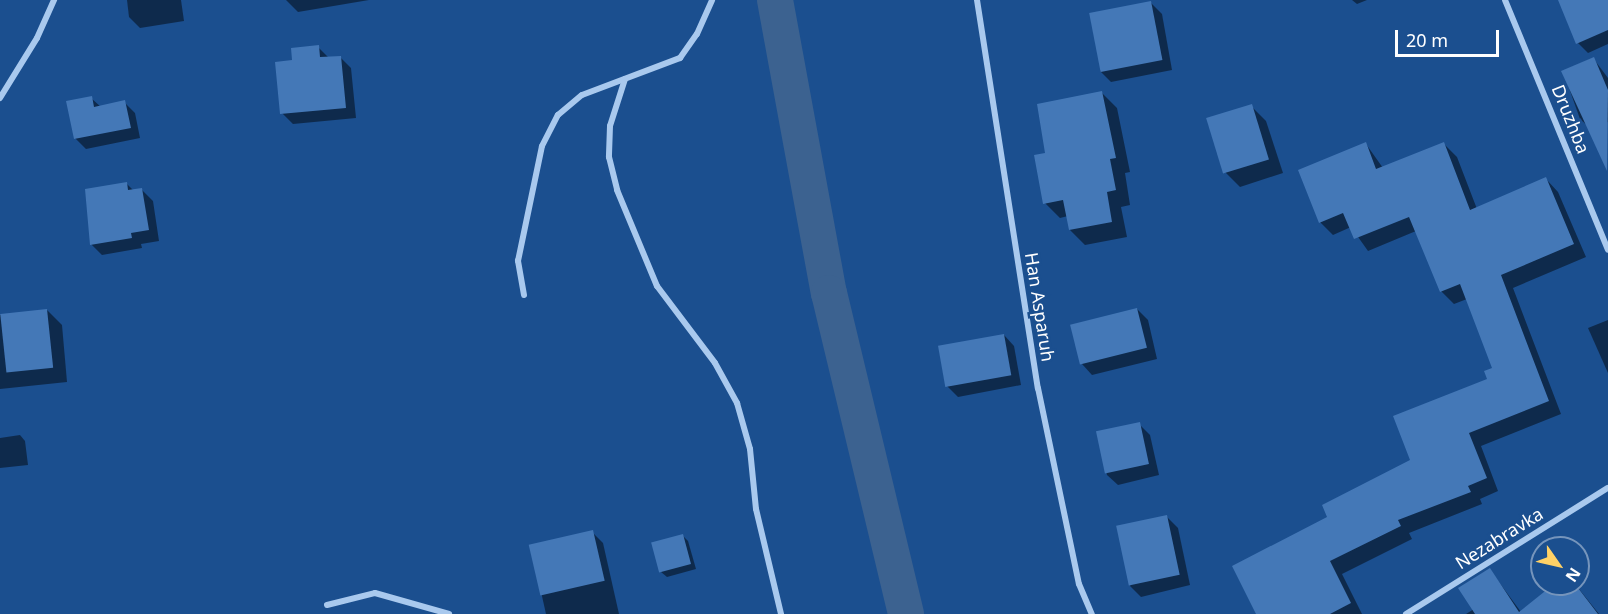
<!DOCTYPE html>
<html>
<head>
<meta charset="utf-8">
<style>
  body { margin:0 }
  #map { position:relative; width:1608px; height:614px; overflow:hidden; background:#1b4f8f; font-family:"Noto Sans",sans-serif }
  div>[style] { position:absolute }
  .shadow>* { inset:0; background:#0007 }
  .canal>* { height:36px; margin:-18px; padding:0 18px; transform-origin:18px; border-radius:18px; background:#3c6290 }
  .building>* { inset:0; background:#4478b7; transform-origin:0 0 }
  .street>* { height:6px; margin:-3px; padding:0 3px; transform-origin:3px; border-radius:3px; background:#a9c9ee }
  span { translate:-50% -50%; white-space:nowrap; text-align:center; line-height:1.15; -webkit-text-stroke:5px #1b4f8f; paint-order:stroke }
  .street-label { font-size:18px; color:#fff }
  .north { position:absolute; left:1530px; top:536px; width:60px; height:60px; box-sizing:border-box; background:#1b4f8f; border:2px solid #7695bc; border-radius:50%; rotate:124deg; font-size:16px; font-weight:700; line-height:24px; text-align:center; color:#fff }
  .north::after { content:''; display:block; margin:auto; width:21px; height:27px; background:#ffd166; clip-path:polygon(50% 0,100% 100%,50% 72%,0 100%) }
  .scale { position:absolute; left:1395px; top:30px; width:104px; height:27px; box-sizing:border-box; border:3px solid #fff; border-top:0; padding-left:8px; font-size:18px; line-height:21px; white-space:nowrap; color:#fff; -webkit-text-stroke:4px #1b4f8f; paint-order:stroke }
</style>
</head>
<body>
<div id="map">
  <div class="shadow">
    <div style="clip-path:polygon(127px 0,181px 0,184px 21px,140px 28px,129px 17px)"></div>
    <div style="clip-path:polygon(286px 0,369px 0,298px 12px)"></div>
    <div style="clip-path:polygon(1352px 0,1367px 0,1357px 4px)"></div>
    <div style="clip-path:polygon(1560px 0,1608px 0,1608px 44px,1588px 53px,1578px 43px)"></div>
    <div style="clip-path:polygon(1151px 3px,1162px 14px,1172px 70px,1111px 82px,1100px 71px)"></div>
    <div style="clip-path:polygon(318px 47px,329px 58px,340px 57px,351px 68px,356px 118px,293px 124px,282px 113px,294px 62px)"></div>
    <div style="clip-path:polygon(1593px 58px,1608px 78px,1608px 122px,1591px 129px,1580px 119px,1563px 71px)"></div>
    <div style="clip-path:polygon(1102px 93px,1117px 108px,1130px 172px,1125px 173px,1130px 205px,1121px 207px,1127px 237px,1085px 245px,1070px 230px,1068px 216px,1060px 218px,1045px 203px,1047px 154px)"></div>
    <div style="clip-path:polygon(91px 98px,101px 107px,124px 102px,135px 113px,140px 138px,86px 149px,75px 138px)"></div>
    <div style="clip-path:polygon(1251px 106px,1266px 121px,1283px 173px,1240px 187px,1225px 172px)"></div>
    <div style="clip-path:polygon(1366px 144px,1383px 168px,1444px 144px,1457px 157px,1477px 209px,1546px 179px,1558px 192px,1586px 257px,1513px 288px,1561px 414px,1481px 446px,1498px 491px,1480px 499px,1482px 504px,1409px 533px,1412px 539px,1342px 574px,1362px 614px,1258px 614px,1329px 518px,1412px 461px,1489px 380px,1494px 368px,1467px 299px,1454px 304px,1441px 291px,1416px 231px,1368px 251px,1351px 227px,1333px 235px,1320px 222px)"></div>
    <div style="clip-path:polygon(127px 184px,134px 191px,142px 190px,153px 201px,159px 241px,141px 244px,142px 248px,102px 255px,91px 244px)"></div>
    <div style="clip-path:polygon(1137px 309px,1148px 320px,1157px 359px,1092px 375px,1082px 364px,1072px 325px)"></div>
    <div style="clip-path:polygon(47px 310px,62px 325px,67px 382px,0 389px,0 315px)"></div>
    <div style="clip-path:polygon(1608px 320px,1608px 373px,1588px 328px)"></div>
    <div style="clip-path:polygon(1004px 335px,1014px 346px,1021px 385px,958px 397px,947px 386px)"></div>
    <div style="clip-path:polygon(1139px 424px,1150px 435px,1159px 475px,1118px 485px,1107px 475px,1098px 434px)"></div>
    <div style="clip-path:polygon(20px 435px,25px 441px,28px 465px,0 468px,0 438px)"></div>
    <div style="clip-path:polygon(1167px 517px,1178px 528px,1190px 585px,1141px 597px,1130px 586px)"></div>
    <div style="clip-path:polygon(592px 532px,603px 543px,619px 614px,546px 614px,531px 547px)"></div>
    <div style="clip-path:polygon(683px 536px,688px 541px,696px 569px,667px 577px,661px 572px)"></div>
    <div style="clip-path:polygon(1490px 570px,1521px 612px,1557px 584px,1575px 584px,1599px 614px,1466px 614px,1474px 609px)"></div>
  </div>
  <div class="canal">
    <div style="left:775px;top:0;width:298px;rotate:79.6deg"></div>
    <div style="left:829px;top:293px;width:330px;rotate:76.5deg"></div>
  </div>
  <div class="building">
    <div style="clip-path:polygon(1558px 0,1608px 0,1608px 30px,1576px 44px)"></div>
    <div style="left:1151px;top:1px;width:60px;height:63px;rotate:79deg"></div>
    <div style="clip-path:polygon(319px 45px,320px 57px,341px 56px,346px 108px,280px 114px,275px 62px,292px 60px,291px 48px)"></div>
    <div style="clip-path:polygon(1594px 57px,1608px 90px,1607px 171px,1561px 71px)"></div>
    <div style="clip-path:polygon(1102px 91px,1116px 158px,1110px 159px,1116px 190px,1107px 192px,1112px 222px,1069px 230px,1063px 200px,1043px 204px,1034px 155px,1045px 153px,1037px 104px)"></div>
    <div style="clip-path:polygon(92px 96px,94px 107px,125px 100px,131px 128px,74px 139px,66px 101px)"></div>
    <div style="left:1252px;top:104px;width:58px;height:48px;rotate:73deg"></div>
    <div style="clip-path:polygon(1366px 142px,1376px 169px,1444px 142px,1470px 210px,1546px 177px,1574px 244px,1501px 275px,1549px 401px,1469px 433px,1487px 478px,1468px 486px,1471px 492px,1398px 520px,1401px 526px,1330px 561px,1351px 603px,1330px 614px,1256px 614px,1232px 566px,1327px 517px,1322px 505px,1410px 460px,1393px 416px,1487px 379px,1484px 371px,1492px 368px,1460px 284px,1440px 292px,1409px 217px,1354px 239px,1343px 213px,1319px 223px,1298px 170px)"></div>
    <div style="clip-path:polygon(127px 182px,128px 190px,142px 188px,149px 230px,131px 233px,132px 238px,90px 245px,85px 189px)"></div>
    <div style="left:1137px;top:308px;width:41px;height:69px;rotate:76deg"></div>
    <div style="left:47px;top:309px;width:59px;height:47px;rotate:84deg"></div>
    <div style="left:1004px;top:334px;width:42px;height:67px;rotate:80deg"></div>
    <div style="left:1140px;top:422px;width:43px;height:45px;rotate:78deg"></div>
    <div style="left:1167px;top:515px;width:61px;height:52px;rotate:78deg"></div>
    <div style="left:593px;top:530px;width:52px;height:66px;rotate:77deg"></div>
    <div style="left:683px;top:534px;width:31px;height:33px;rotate:75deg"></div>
    <div style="clip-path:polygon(1490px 568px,1519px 612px,1554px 584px,1575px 584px,1598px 614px,1475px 614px,1458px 588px)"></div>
  </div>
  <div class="street">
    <div style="left:977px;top:0;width:393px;rotate:81.1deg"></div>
    <div style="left:1038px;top:388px;width:200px;rotate:78.2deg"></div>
    <div style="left:1079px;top:584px;width:33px;rotate:67deg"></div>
    <div style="left:1505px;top:0;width:270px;rotate:67.6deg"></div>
    <div style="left:625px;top:79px;width:49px;rotate:107.7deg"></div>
    <div style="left:610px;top:126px;width:31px;rotate:92deg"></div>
    <div style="left:609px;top:157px;width:34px;rotate:76deg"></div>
    <div style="left:617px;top:190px;width:104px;rotate:67.4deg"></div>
    <div style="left:657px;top:286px;width:96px;rotate:53deg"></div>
    <div style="left:715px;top:363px;width:46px;rotate:61.2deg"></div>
    <div style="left:737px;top:403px;width:48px;rotate:74.2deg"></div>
    <div style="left:750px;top:449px;width:60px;rotate:84.3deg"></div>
    <div style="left:756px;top:509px;width:108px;rotate:76.6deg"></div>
    <div style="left:0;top:98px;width:70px;rotate:-58.3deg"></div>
    <div style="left:37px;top:38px;width:42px;rotate:-65.9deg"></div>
    <div style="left:524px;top:295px;width:35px;rotate:-100deg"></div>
    <div style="left:518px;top:261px;width:117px;rotate:-78.2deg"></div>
    <div style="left:542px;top:146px;width:35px;rotate:-63deg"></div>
    <div style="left:558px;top:115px;width:31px;rotate:-40deg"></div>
    <div style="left:582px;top:95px;width:105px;rotate:-20.7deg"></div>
    <div style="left:680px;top:58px;width:29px;rotate:-55deg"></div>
    <div style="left:697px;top:34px;width:37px;rotate:-66deg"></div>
    <div style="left:327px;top:605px;width:49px;rotate:-14deg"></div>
    <div style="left:375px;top:593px;width:77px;rotate:15.8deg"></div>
    <div style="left:1406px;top:614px;width:238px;rotate:-32deg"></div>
  </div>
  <div class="street-label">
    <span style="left:1571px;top:119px;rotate:68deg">Druzhba</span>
    <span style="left:1040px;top:307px;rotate:81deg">Han Asparuh</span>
    <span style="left:1499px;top:538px;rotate:-32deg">Nezabravka</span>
  </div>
  <div class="north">N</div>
  <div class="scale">20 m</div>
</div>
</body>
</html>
